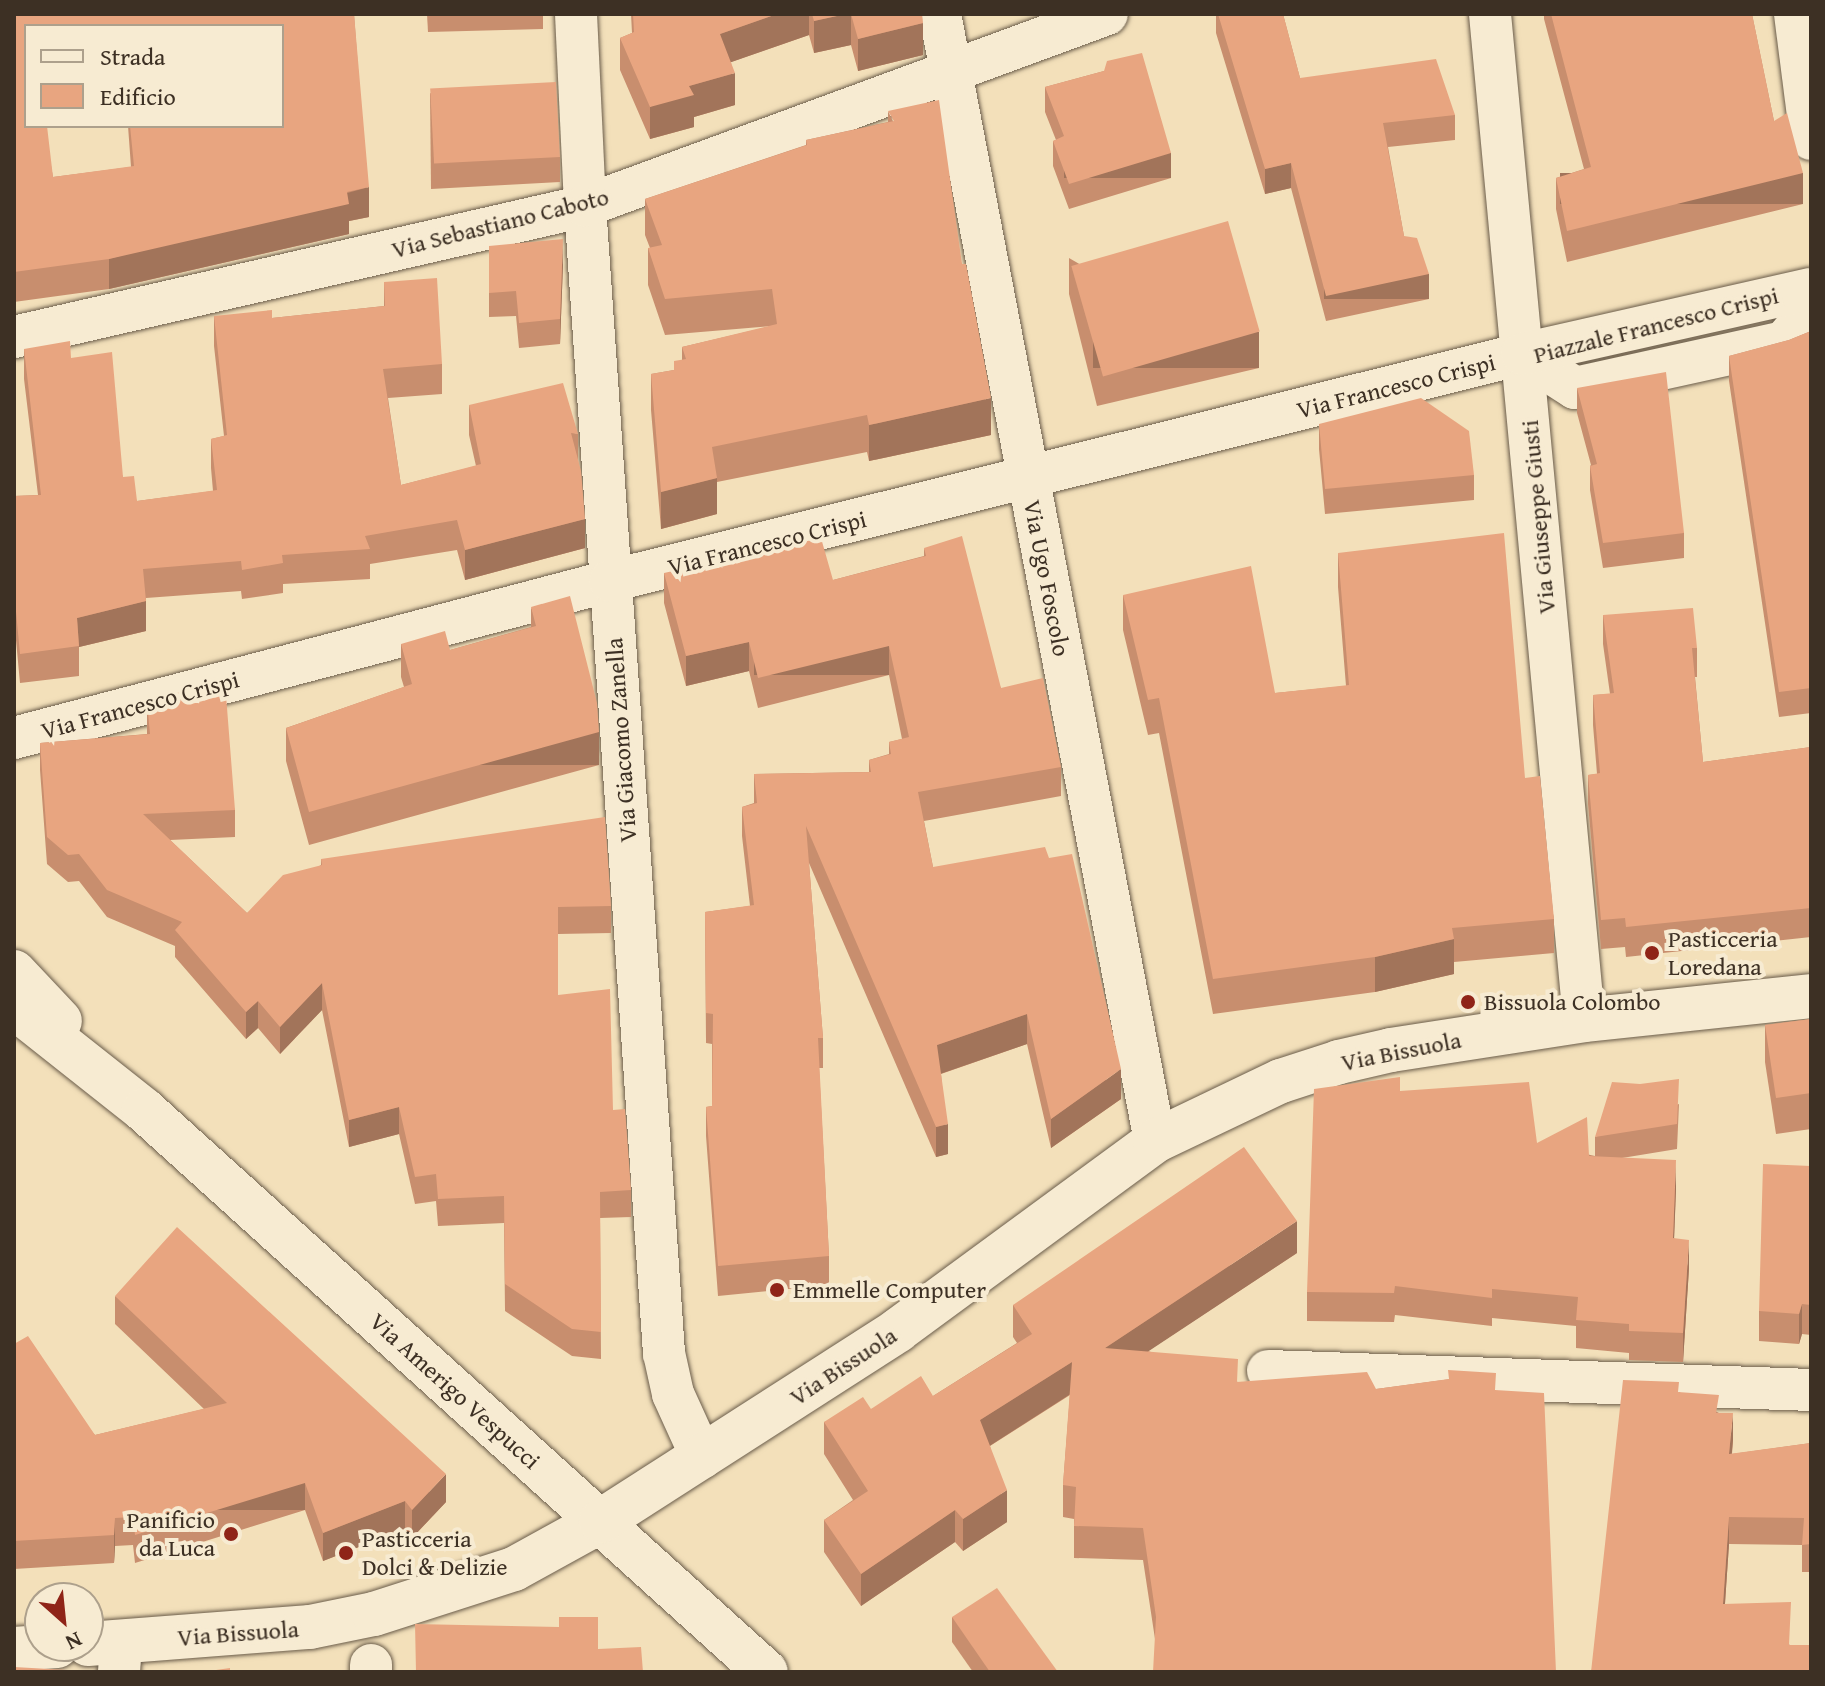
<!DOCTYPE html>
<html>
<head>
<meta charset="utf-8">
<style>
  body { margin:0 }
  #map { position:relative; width:1825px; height:1686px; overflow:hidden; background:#f3e0ba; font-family:"Gentium Book Plus",serif }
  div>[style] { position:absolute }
  .roads { filter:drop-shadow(0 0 2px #6a5c4a) drop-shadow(0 0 2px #6a5c4a) }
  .street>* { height:42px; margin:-21px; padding:0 21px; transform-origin:21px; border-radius:21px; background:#f7ebd2 }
  .secondary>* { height:44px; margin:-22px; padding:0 22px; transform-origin:22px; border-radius:22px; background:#f7ebd2 }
  .wall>* { inset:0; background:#c88e6e }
  .shaded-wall>* { inset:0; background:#a2745a; transform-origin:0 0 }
  .building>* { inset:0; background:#e8a580; transform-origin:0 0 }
  .dots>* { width:22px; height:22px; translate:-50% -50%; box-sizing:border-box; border:4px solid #f7ebd2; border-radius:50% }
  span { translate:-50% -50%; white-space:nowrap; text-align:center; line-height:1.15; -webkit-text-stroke:8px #f7ebd2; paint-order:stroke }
  .street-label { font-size:24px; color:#3d3024 }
  .poi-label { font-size:24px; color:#3d3024 }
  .left { translate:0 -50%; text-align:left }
  .right { translate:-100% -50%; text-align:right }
  .frame { position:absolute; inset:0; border:16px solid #3d3024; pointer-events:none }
  .legend { position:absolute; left:24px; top:24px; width:260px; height:104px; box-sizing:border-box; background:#f7ebd2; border:2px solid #ada08c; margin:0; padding:10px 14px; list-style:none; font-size:24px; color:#3d3024 }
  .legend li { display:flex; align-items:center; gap:16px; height:40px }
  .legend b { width:40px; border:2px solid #ada08c }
  .north { position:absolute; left:24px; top:1582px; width:80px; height:80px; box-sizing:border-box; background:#f7ebd2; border:2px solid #ada08c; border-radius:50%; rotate:153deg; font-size:22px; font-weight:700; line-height:32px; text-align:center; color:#3d3024 }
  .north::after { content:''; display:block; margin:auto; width:28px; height:36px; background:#8f2418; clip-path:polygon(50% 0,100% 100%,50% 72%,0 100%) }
</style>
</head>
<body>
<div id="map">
  <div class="roads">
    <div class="street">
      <div style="left:576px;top:14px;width:192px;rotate:87.3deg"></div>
      <div style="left:585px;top:206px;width:1150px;rotate:86.06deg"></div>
      <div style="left:664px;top:1353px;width:42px;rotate:77.6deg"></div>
      <div style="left:673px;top:1394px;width:70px;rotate:65.6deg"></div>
      <div style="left:940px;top:14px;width:1147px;rotate:79.2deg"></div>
      <div style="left:1490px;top:14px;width:1010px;rotate:84.66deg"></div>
      <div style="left:1795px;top:14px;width:126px;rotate:82.7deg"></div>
      <div style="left:14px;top:337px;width:586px;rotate:-12.92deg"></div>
      <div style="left:585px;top:206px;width:556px;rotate:-20.19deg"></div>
      <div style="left:1522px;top:354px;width:63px;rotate:32.7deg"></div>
      <div style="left:1575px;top:388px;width:214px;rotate:-12.4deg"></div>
      <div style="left:1784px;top:342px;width:42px;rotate:-49.8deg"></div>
      <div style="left:14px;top:738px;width:616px;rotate:-14.76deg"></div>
      <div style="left:610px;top:581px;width:940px;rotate:-13.98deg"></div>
      <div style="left:1522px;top:354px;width:296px;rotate:-12.7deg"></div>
      <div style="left:1268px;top:1371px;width:543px;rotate:2deg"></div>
      <div style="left:119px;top:1672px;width:30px;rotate:-86deg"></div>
      <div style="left:371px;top:1672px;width:7px;rotate:-90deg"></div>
    </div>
    <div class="secondary">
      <div style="left:14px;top:972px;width:67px;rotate:46.8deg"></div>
      <div style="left:14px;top:1007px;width:166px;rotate:38.4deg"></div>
      <div style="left:144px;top:1110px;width:838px;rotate:42.1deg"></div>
      <div style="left:88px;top:1644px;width:223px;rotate:-4.4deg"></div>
      <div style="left:310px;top:1627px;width:65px;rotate:-11.5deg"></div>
      <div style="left:374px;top:1614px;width:147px;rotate:-17.8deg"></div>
      <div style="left:514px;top:1569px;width:99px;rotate:-28.9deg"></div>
      <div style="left:601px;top:1521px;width:353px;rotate:-32.7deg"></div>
      <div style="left:898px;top:1330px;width:319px;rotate:-36.3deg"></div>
      <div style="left:1155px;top:1141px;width:140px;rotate:-25.5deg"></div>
      <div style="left:1281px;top:1081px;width:61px;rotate:-18.1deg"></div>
      <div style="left:1339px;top:1062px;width:53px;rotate:-13deg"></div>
      <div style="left:1391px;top:1050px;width:195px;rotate:-8.8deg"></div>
      <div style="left:1584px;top:1020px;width:228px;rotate:-6deg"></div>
      <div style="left:14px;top:1649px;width:43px;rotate:-4deg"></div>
    </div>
  </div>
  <div class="wall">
    <div style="clip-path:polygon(evenodd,14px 14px,354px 14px,369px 217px,349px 221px,349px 234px,109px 289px,14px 302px,14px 14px,26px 26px,282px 126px,128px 126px,131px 167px,53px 177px,26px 26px)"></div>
    <div style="clip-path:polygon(427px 14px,543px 14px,543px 29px,428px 32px)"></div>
    <div style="clip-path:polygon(631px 14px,922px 14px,923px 55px,858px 71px,851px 45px,814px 53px,809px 35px,731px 62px,735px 105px,694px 117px,694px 127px,650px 139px,620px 70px,620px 38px,632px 33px)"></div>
    <div style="clip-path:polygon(1216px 14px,1283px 14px,1300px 78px,1455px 115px,1455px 140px,1388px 147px,1404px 236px,1429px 299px,1326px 321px,1291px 188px,1265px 194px,1216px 33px)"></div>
    <div style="clip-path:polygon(1544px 14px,1752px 14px,1774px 121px,1803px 204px,1567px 262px,1556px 209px,1556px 178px,1584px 169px,1544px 19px)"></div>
    <div style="clip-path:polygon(1104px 71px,1171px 178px,1069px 209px,1053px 166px,1053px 141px,1056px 140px,1045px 112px,1045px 87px)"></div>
    <div style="clip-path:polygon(430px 93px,560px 157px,560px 182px,431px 189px)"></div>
    <div style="clip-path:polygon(888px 111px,962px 264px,991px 435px,869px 461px,867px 452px,717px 482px,717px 514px,661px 529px,651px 410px,651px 374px,674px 370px,682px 360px,682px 347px,772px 326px,665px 335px,648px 285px,648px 248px,650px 248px,645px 235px,645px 199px,806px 145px,806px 140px,888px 122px)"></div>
    <div style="clip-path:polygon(489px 246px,563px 264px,560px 344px,519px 348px,516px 316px,489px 317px)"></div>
    <div style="clip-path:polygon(1069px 258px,1259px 368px,1097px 406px,1069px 294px)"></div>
    <div style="clip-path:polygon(384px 282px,442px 364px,442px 394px,388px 398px,401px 485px,476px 466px,469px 435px,469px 405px,578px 434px,578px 460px,585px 548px,465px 580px,457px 550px,370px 564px,370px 579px,283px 584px,283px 593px,242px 599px,241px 591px,146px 598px,146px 631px,79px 647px,79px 676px,20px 683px,14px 619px,14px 496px,38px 495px,24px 379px,24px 349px,71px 358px,123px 477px,137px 501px,213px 491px,211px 468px,211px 439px,224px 436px,214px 346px,214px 316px,272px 318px,384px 306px)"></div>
    <div style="clip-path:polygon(1811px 331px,1811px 713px,1779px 717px,1729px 381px,1729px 356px,1789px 340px)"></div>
    <div style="clip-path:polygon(1577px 388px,1684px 533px,1684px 558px,1603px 568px,1590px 490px,1590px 466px,1591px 465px,1577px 413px)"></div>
    <div style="clip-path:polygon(1319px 424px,1474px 475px,1474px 500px,1325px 514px,1319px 449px)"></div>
    <div style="clip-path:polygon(924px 548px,1001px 688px,1061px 767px,1061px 796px,924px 821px,933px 867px,1121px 1099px,1051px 1148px,1027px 1044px,941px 1074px,948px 1154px,936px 1157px,809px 863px,823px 1038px,823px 1068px,819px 1068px,829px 1256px,829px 1285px,718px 1296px,706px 1136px,706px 1107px,712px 1106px,712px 1044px,706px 1043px,705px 912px,750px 906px,742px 836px,742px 807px,754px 803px,754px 774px,869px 772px,869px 760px,889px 754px,889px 742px,902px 739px,889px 675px,758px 708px,749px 671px,686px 686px,664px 603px,664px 573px,833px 580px,924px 556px)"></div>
    <div style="clip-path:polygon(1338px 553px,1525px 778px,1554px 919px,1554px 953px,1454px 962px,1454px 974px,1375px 992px,1213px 1014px,1159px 733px,1148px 735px,1123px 630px,1123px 595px,1275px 693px,1346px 686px,1338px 587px)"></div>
    <div style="clip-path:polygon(531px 607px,599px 765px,309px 845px,286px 761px,286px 728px,404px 687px,401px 677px,401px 644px,450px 650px,531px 627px)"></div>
    <div style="clip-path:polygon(1603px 615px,1697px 648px,1697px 677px,1695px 677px,1703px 762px,1811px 747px,1811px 937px,1626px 957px,1625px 947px,1601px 949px,1588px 804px,1588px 775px,1597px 774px,1593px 725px,1593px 695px,1610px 694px,1603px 644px)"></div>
    <div style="clip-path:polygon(185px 701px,235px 810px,235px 837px,170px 840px,247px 913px,321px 865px,321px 859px,611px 906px,611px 933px,558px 934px,558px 995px,613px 1110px,631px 1190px,631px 1217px,600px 1218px,601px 1359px,572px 1356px,505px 1311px,504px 1223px,438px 1226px,436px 1201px,415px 1204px,399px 1134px,349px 1147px,322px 1010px,280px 1054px,258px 1028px,246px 1039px,175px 957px,175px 946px,107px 917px,79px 881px,68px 882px,47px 864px,40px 770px,40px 743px,147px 734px,147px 702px)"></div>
    <div style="clip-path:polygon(1811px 1019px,1811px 1129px,1776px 1134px,1765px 1062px,1765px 1025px)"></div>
    <div style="clip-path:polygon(1400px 1091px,1537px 1143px,1595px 1156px,1595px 1137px,1679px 1104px,1677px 1149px,1622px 1158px,1676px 1189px,1674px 1238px,1689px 1268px,1683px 1362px,1629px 1360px,1629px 1353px,1576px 1348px,1576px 1326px,1492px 1318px,1492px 1326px,1395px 1315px,1394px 1322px,1307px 1321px,1307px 1292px)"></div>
    <div style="clip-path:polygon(1811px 1166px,1811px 1335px,1802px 1334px,1799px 1344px,1759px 1341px,1759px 1311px)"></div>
    <div style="clip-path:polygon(1297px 1253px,1148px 1351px,1238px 1382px,1376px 1389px,1496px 1373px,1155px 1639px,1143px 1560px,1074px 1558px,1074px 1519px,1063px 1517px,1063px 1485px,1070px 1395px,990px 1446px,1007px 1522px,963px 1551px,955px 1542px,861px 1606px,824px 1552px,824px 1520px,853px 1500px,824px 1454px,824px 1422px,871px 1409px,933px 1396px,1017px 1343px,1013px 1337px,1013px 1305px)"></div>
    <div style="clip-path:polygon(115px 1296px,446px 1502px,412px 1538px,405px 1529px,323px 1561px,305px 1510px,135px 1563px,133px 1545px,115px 1546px,114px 1563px,14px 1569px,14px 1344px,95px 1435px,204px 1409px,115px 1324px)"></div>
    <div style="clip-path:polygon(1679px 1392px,1719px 1413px,1733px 1440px,1732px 1454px,1811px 1443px,1811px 1572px,1802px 1572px,1802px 1545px,1729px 1544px,1725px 1604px,1790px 1645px,1591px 1672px)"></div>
    <div style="clip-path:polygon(952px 1617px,1058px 1672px,973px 1672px,952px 1642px)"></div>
  </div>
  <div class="shaded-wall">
    <div style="clip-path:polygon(777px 14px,809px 14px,809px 35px,720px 66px,720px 34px)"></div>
    <div style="clip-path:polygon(846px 14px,851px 14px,851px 45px,814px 53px,814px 21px)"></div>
    <div style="clip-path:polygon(923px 23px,923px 55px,858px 71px,858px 39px)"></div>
    <div style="clip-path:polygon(735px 73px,735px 105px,694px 117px,694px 127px,650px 139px,650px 107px,689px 86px)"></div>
    <div style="left:1171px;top:153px;width:25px;height:107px;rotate:90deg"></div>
    <div style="clip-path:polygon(1291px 163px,1291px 188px,1265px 194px,1265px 169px)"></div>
    <div style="left:1803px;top:173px;width:31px;height:243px;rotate:90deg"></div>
    <div style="clip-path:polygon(369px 187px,369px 217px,349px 221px,349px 234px,109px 289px,109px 259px)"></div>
    <div style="clip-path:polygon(563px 239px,563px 264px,560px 344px,560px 319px)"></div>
    <div style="left:1429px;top:274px;width:25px;height:105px;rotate:90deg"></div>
    <div style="left:1259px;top:332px;width:36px;height:166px;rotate:90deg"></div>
    <div style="clip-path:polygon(991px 398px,991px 435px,869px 461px,869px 425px)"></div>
    <div style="clip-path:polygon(717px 478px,717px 514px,661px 529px,661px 492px)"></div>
    <div style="clip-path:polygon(585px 519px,585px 548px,465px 580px,465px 550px)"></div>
    <div style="clip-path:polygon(146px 601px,146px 631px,79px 647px,77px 618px)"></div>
    <div style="clip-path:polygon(749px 642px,749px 671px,686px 686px,686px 656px)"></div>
    <div style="left:889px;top:646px;width:29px;height:135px;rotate:90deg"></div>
    <div style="left:599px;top:732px;width:33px;height:301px;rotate:90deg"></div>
    <div style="clip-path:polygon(1454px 939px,1454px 974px,1375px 992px,1375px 957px)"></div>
    <div style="clip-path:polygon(322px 983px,322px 1010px,280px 1054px,280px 1027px)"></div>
    <div style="clip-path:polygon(258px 1001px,258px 1028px,246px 1039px,246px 1012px)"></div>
    <div style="clip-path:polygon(1027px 1014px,1027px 1044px,937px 1075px,937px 1045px)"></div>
    <div style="clip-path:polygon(1121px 1069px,1121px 1099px,1051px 1148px,1051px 1119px)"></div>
    <div style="clip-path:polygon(399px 1107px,399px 1134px,349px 1147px,349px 1120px)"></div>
    <div style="clip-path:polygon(948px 1124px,948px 1154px,936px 1157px,936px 1127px)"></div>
    <div style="clip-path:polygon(1676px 1160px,1676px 1189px,1673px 1267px,1673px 1238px)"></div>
    <div style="clip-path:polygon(1297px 1221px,1297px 1253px,1105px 1380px,1105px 1348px)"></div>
    <div style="clip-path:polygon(1689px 1240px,1689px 1268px,1683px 1362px,1683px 1333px)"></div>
    <div style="clip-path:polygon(1802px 1304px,1802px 1334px,1799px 1344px,1799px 1314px)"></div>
    <div style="clip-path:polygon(1072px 1362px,1072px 1393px,980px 1452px,980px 1420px)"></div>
    <div style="clip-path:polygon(1733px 1413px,1733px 1440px,1729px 1482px,1729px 1454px)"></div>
    <div style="clip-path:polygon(446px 1474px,446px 1502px,412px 1538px,412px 1510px)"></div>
    <div style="left:305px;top:1483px;width:27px;height:178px;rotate:90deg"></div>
    <div style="clip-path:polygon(1007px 1490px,1007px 1522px,963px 1551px,963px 1519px)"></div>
    <div style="clip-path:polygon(405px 1501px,405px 1529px,323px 1561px,323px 1533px)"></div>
    <div style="clip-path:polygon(955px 1510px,955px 1542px,861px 1606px,861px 1574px)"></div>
    <div style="clip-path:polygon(1729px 1517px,1729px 1544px,1723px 1632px,1723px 1604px)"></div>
    <div style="clip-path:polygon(115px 1518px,115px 1546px,114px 1563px,114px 1535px)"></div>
  </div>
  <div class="building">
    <div style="clip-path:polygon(evenodd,14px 14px,354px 14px,369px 187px,347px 192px,349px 204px,109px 259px,14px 272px,14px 14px,26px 26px,282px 26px,282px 126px,130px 126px,134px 166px,53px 177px,47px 126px,26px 126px,26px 26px)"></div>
    <div style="clip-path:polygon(633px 14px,777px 14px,720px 34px,735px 73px,689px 86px,694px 95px,650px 107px,620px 38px,634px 32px)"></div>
    <div style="clip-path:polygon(812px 14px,846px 14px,814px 21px)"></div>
    <div style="clip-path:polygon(851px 14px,922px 14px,923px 23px,858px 39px)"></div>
    <div style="clip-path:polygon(1218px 14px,1283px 14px,1300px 78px,1436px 59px,1455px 115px,1383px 123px,1404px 236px,1417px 238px,1429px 274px,1326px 296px,1291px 163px,1265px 169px)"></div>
    <div style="clip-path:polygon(1551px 14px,1752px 14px,1774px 121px,1787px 113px,1803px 173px,1567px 231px,1556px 178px,1591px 167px)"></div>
    <div style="clip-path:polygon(1142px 53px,1171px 153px,1069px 184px,1053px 141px,1064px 136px,1045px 87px,1104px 71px,1107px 61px)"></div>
    <div style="left:556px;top:82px;width:75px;height:126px;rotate:87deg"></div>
    <div style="clip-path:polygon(939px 100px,962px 264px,966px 264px,991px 398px,869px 425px,867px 415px,712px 447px,717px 478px,661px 492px,651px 374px,674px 370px,674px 361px,686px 359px,682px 347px,777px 324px,772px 289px,665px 299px,648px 248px,662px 245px,645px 199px,807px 145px,806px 140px,894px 121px,888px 111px)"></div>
    <div style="left:1228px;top:221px;width:115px;height:163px;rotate:74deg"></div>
    <div style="clip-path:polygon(563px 239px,560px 319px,519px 323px,516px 291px,489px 293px,489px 246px)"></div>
    <div style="clip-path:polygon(437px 278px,442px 364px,383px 369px,401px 485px,481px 464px,469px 405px,563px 383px,578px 434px,571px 433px,581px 471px,585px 519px,465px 550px,457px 520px,365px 536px,370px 549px,282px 555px,283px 563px,242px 570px,241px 561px,143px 569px,146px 601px,77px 618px,79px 646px,20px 654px,14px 590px,14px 496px,41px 495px,24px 349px,70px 341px,71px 358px,112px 352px,123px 477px,134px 476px,137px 501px,217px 490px,211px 439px,227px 435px,214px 316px,272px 310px,272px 318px,385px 306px,384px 282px)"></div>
    <div style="clip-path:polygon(1811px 331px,1811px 688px,1779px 692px,1729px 356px,1789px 340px)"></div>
    <div style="clip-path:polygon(1666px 372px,1684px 533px,1603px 543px,1590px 466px,1597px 464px,1577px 388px)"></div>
    <div style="clip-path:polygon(1421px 398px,1469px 431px,1474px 475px,1325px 489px,1319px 424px)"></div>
    <div style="clip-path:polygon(1504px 533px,1525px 778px,1540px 776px,1554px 919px,1452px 928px,1454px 939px,1375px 957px,1213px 979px,1159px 698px,1148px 700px,1123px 595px,1251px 566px,1275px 693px,1349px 685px,1338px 553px)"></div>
    <div style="clip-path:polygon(962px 536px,1001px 688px,1043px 678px,1061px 767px,918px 792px,933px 867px,1045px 847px,1049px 858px,1072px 854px,1121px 1069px,1051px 1119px,1027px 1014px,937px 1045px,948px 1124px,936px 1127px,806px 826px,823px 1038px,818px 1038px,829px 1256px,718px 1266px,706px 1107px,712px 1106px,713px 1014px,706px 1013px,705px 912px,754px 905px,742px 807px,757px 803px,754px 774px,871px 772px,869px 760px,891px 754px,889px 742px,909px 737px,889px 646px,758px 678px,749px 642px,686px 656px,664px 573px,821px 538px,833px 580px,926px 556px,924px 548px)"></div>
    <div style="clip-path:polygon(570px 596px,597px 703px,599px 732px,309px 812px,286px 728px,412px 684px,401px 644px,445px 631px,450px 650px,536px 626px,531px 607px)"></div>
    <div style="clip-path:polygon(1693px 608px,1697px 648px,1692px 648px,1703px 762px,1811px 747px,1811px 908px,1626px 927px,1625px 918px,1601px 920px,1588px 775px,1600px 773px,1593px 695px,1614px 693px,1603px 615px)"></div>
    <div style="clip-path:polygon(183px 691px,185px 701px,226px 695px,235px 810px,143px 814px,247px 913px,283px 875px,322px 865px,321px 859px,605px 817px,611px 906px,558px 907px,558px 995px,610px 989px,613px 1110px,625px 1109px,631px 1190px,600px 1192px,601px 1332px,572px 1329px,505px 1284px,504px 1196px,438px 1199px,436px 1174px,415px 1177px,399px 1107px,349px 1120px,322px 983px,280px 1027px,258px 1001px,246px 1012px,175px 930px,182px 922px,107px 890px,79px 854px,68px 855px,47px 837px,40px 743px,150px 734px,147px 702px)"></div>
    <div style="clip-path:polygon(1811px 1019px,1811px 1093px,1776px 1098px,1765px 1025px)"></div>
    <div style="clip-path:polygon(1400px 1077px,1400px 1091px,1529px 1082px,1537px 1143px,1587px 1117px,1589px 1156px,1676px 1160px,1673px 1238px,1689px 1240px,1683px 1333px,1629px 1331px,1629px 1324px,1576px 1320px,1578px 1297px,1492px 1289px,1492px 1298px,1395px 1286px,1394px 1293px,1307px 1292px,1314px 1089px)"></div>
    <div style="clip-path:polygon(1679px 1079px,1677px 1124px,1595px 1137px,1612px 1082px,1640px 1084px)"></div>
    <div style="clip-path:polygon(1244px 1147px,1297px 1221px,1105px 1348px,1238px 1359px,1237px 1382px,1367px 1372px,1376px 1389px,1449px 1379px,1448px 1370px,1496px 1373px,1495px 1390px,1544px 1393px,1556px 1672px,1153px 1672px,1156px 1617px,1143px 1528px,1074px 1526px,1076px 1487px,1063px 1485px,1072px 1362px,980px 1420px,1007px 1490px,963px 1519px,955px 1510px,861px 1574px,824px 1520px,868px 1491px,824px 1422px,863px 1397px,871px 1409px,921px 1376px,933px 1396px,1032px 1334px,1013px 1305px)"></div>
    <div style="clip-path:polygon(1763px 1164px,1811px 1166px,1811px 1305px,1802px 1304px,1799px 1314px,1759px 1311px)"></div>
    <div style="clip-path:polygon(177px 1227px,446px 1474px,412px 1510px,405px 1501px,323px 1533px,305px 1483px,135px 1535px,133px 1517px,115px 1518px,114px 1535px,14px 1541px,14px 1344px,28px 1336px,95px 1435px,227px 1403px,115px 1296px)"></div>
    <div style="clip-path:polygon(1623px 1380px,1679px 1382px,1678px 1392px,1719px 1395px,1716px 1413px,1733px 1413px,1729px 1454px,1811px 1443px,1811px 1544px,1802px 1545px,1804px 1518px,1729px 1517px,1723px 1604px,1791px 1602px,1789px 1645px,1811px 1645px,1811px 1672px,1591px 1672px)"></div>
    <div style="clip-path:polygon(997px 1588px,1058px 1672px,990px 1672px,952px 1617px)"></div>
    <div style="clip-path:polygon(559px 1617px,598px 1617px,598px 1649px,641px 1647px,643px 1672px,416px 1672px,415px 1624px,559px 1627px)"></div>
    <div style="clip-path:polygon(14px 1667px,102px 1672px,14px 1672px)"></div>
    <div style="clip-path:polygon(230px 1668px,230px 1672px,202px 1672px)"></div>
  </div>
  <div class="dots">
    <div style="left:1652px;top:953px;background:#8f2418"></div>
    <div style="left:1468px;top:1002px;background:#8f2418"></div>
    <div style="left:777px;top:1290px;background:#8f2418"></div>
    <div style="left:231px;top:1534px;background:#8f2418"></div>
    <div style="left:346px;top:1553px;background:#8f2418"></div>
  </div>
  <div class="street-label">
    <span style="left:500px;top:223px;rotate:-14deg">Via Sebastiano Caboto</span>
    <span style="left:1656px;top:325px;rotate:-14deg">Piazzale Francesco Crispi</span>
    <span style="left:1396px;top:386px;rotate:-14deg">Via Francesco Crispi</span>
    <span style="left:1538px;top:517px;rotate:-95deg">Via Giuseppe Giusti</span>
    <span style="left:767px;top:543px;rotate:-14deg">Via Francesco Crispi</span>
    <span style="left:1047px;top:578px;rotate:79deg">Via Ugo Foscolo</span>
    <span style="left:140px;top:705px;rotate:-15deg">Via Francesco Crispi</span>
    <span style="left:621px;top:740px;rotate:-94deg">Via Giacomo Zanella</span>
    <span style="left:1401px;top:1051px;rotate:-11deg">Via Bissuola</span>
    <span style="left:843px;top:1366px;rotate:-33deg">Via Bissuola</span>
    <span style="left:455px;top:1391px;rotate:42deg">Via Amerigo Vespucci</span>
    <span style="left:238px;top:1633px;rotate:-4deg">Via Bissuola</span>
  </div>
  <div class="poi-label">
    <span class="left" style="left:1668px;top:953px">Pasticceria<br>Loredana</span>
    <span class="left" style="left:1484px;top:1002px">Bissuola Colombo</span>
    <span class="left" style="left:793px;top:1290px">Emmelle Computer</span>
    <span class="right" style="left:215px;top:1534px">Panificio<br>da Luca</span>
    <span class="left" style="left:362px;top:1553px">Pasticceria<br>Dolci &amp; Delizie</span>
  </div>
  <div class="frame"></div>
  <ul class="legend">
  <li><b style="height:10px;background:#f7ebd2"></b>Strada</li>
  <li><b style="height:22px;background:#e8a580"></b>Edificio</li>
  </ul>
  <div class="north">N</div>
</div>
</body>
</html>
